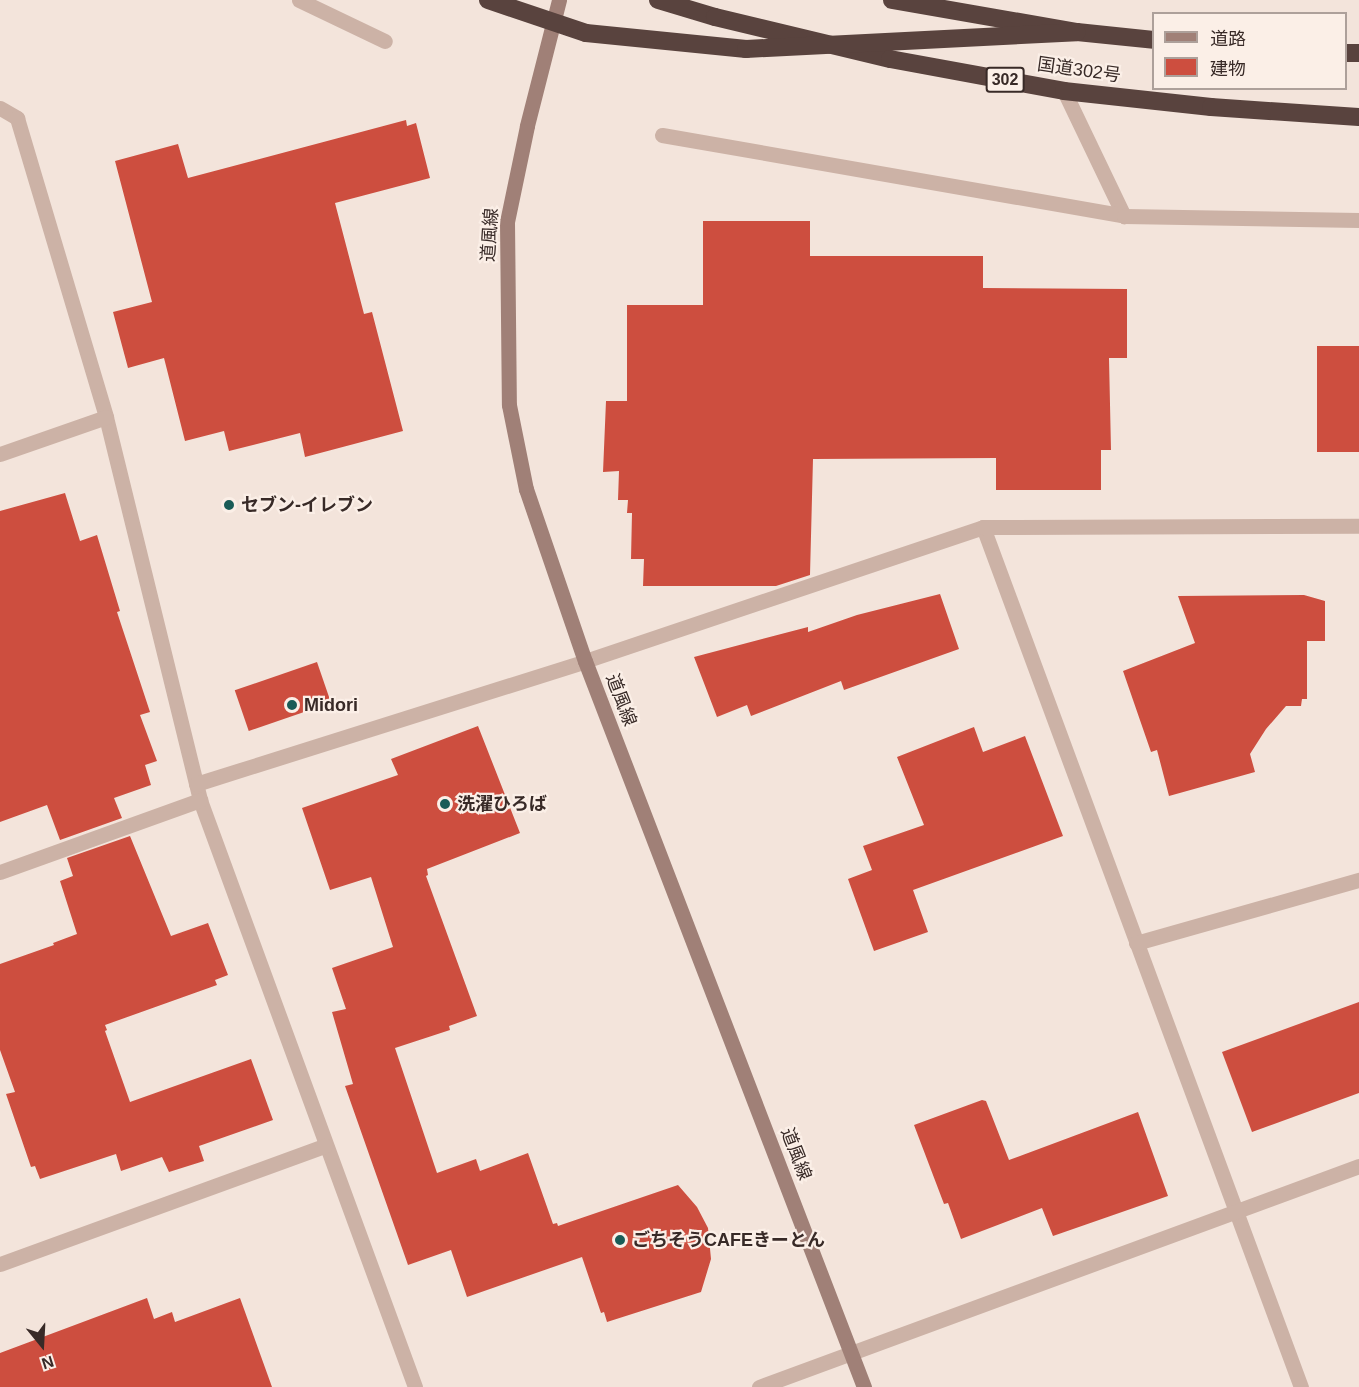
<!DOCTYPE html>
<html>
<head>
<meta charset="utf-8">
<style>
  body { margin:0 }
  #map { position:relative; width:1359px; height:1387px; overflow:hidden; background:#f3e4db; font-family:Helvetica,"Noto Sans JP",sans-serif }
  div>[style] { position:absolute }
  .building>* { inset:0; background:#cd4e3f; transform-origin:0 0 }
  .street>* { height:15px; margin:-7.5px; padding:0 7.5px; transform-origin:7.5px; border-radius:7.5px; background:#ccb2a6 }
  .secondary>* { height:15px; margin:-7.5px; padding:0 7.5px; transform-origin:7.5px; border-radius:7.5px; background:#a08077 }
  .highway>* { height:18px; margin:-9px; padding:0 9px; transform-origin:9px; border-radius:9px; background:#59433e }
  .highway-bridge>* { height:18px; margin:-9px; padding:0 9px; transform-origin:9px; border-radius:9px; background:#59433e }
  .dots>* { width:16px; height:16px; translate:-50% -50%; box-sizing:border-box; border:3px solid #fbefe7; border-radius:50% }
  span { translate:-50% -50%; white-space:nowrap; text-align:center; line-height:1.15; -webkit-text-stroke:4.5px #fbefe7; paint-order:stroke }
  .shield-label span { padding:2px 4px; background:#fbefe7; border:2px solid; border-radius:4px; -webkit-text-stroke-width:0 }
  .shield-label { font-size:16px; color:#382a27; font-weight:700 }
  .street-label { font-size:18px; color:#382a27 }
  .poi-label { font-size:18px; color:#382a27; font-weight:700 }
  .left { translate:0 -50%; text-align:left }
  .legend { position:absolute; left:1152px; top:12px; width:195px; height:78px; box-sizing:border-box; background:#fbefe7; border:2px solid #ada09a; margin:0; padding:8px 10px; list-style:none; font-size:18px; color:#382a27 }
  .legend li { display:flex; align-items:center; gap:12px; height:30px }
  .legend b { width:30px; border:2px solid #ada09a }
  .north { position:absolute; left:12px; top:1315px; width:60px; height:60px; -webkit-text-stroke:4px #fbefe7; paint-order:stroke; rotate:162deg; font-size:16px; font-weight:700; line-height:24px; text-align:center; color:#382a27 }
  .north::after { content:''; display:block; margin:auto; width:21px; height:27px; background:#382a27; clip-path:polygon(50% 0,100% 100%,50% 72%,0 100%) }
</style>
</head>
<body>
<div id="map">
  <div class="building">
    <div style="clip-path:polygon(406px 120px,407px 126px,416px 123px,430px 178px,335px 203px,364px 314px,372px 312px,403px 431px,305px 457px,300px 433px,229px 451px,224px 431px,185px 441px,164px 358px,128px 368px,113px 312px,152px 302px,115px 161px,178px 144px,188px 178px)"></div>
    <div style="clip-path:polygon(703px 221px,810px 221px,810px 256px,983px 256px,983px 288px,1127px 289px,1127px 358px,1109px 358px,1111px 450px,1101px 450px,1101px 490px,996px 490px,996px 458px,813px 459px,810px 575px,776px 586px,643px 586px,644px 559px,631px 559px,632px 513px,627px 513px,628px 500px,618px 500px,619px 471px,603px 472px,606px 401px,627px 401px,627px 305px,703px 305px)"></div>
    <div style="left:1317px;top:346px;width:42px;height:106px"></div>
    <div style="clip-path:polygon(65px 493px,80px 541px,97px 535px,120px 611px,117px 612px,150px 712px,140px 715px,157px 761px,145px 765px,151px 785px,114px 798px,122px 818px,60px 840px,47px 805px,0 822px,0 511px)"></div>
    <div style="clip-path:polygon(940px 594px,959px 649px,844px 690px,841px 681px,751px 716px,747px 705px,717px 717px,694px 657px,808px 627px,808px 632px,857px 615px)"></div>
    <div style="clip-path:polygon(1304px 595px,1325px 601px,1325px 641px,1307px 641px,1307px 699px,1302px 699px,1301px 706px,1286px 706px,1266px 729px,1250px 754px,1255px 772px,1169px 796px,1157px 750px,1151px 752px,1123px 671px,1195px 643px,1178px 596px)"></div>
    <div style="left:317px;top:662px;width:43px;height:87px;rotate:71deg"></div>
    <div style="clip-path:polygon(478px 726px,520px 833px,427px 869px,428px 875px,426px 876px,477px 1016px,449px 1026px,450px 1030px,395px 1048px,437px 1173px,476px 1159px,480px 1171px,528px 1153px,553px 1224px,557px 1223px,558px 1226px,678px 1185px,697px 1207px,708px 1228px,711px 1259px,701px 1292px,607px 1322px,604px 1312px,601px 1313px,582px 1257px,467px 1297px,451px 1250px,408px 1265px,345px 1086px,353px 1084px,332px 1012px,346px 1009px,332px 968px,393px 947px,371px 877px,330px 890px,302px 808px,398px 775px,391px 759px)"></div>
    <div style="clip-path:polygon(974px 727px,983px 752px,1025px 736px,1063px 836px,913px 890px,928px 932px,874px 951px,848px 879px,872px 870px,863px 846px,924px 825px,897px 757px)"></div>
    <div style="clip-path:polygon(130px 836px,171px 936px,208px 923px,228px 975px,215px 980px,217px 985px,105px 1025px,107px 1030px,105px 1031px,130px 1102px,251px 1059px,273px 1120px,199px 1146px,204px 1161px,169px 1172px,162px 1157px,121px 1171px,116px 1154px,40px 1179px,35px 1166px,31px 1167px,6px 1094px,15px 1092px,0 1050px,0 964px,54px 945px,53px 943px,77px 934px,60px 881px,73px 876px,67px 858px)"></div>
    <div style="clip-path:polygon(1359px 1002px,1359px 1093px,1252px 1132px,1222px 1052px)"></div>
    <div style="clip-path:polygon(982px 1100px,986px 1101px,1009px 1160px,1138px 1112px,1168px 1196px,1053px 1236px,1042px 1208px,961px 1239px,948px 1203px,944px 1204px,914px 1125px)"></div>
    <div style="clip-path:polygon(147px 1298px,154px 1319px,172px 1312px,175px 1322px,240px 1298px,272px 1387px,0 1387px,0 1353px)"></div>
  </div>
  <div class="street">
    <div style="left:299px;top:0;width:95px;rotate:25.5deg"></div>
    <div style="left:1064px;top:91px;width:139px;rotate:64.4deg"></div>
    <div style="left:0;top:108px;width:20px;rotate:30deg"></div>
    <div style="left:17px;top:118px;width:312px;rotate:73.4deg"></div>
    <div style="left:106px;top:417px;width:394px;rotate:76.2deg"></div>
    <div style="left:200px;top:800px;width:625px;rotate:69.88deg"></div>
    <div style="left:662px;top:135px;width:469px;rotate:9.9deg"></div>
    <div style="left:1124px;top:216px;width:235px;rotate:1deg"></div>
    <div style="left:0;top:454px;width:112px;rotate:-19.2deg"></div>
    <div style="left:983px;top:527px;width:917px;rotate:69.71deg"></div>
    <div style="left:196px;top:784px;width:408px;rotate:-17.5deg"></div>
    <div style="left:585px;top:661px;width:420px;rotate:-18.6deg"></div>
    <div style="left:983px;top:527px;width:376px;rotate:-0.2deg"></div>
    <div style="left:0;top:872px;width:213px;rotate:-19.8deg"></div>
    <div style="left:1136px;top:943px;width:232px;rotate:-15.8deg"></div>
    <div style="left:0;top:1264px;width:346px;rotate:-20deg"></div>
    <div style="left:759px;top:1387px;width:639px;rotate:-20.22deg"></div>
  </div>
  <div class="secondary">
    <div style="left:559px;top:0;width:130px;rotate:104.3deg"></div>
    <div style="left:527px;top:126px;width:98px;rotate:101.8deg"></div>
    <div style="left:507px;top:222px;width:183px;rotate:89.4deg"></div>
    <div style="left:509px;top:405px;width:86px;rotate:78.6deg"></div>
    <div style="left:526px;top:489px;width:182px;rotate:71.1deg"></div>
    <div style="left:585px;top:661px;width:778px;rotate:68.98deg"></div>
  </div>
  <div class="highway">
    <div style="left:658px;top:0;width:59px;rotate:16.6deg"></div>
    <div style="left:715px;top:17px;width:180px;rotate:13.5deg"></div>
    <div style="left:890px;top:59px;width:177px;rotate:10.4deg"></div>
    <div style="left:1064px;top:91px;width:148px;rotate:6.2deg"></div>
    <div style="left:1211px;top:107px;width:148px;rotate:3.9deg"></div>
    <div style="left:892px;top:0;width:188px;rotate:9.8deg"></div>
    <div style="left:1077px;top:32px;width:77px;rotate:5.9deg"></div>
    <div style="left:1346px;top:53px;width:13px"></div>
  </div>
  <div class="highway-bridge">
    <div style="left:488px;top:0;width:103px;rotate:18.6deg"></div>
    <div style="left:586px;top:33px;width:161px;rotate:5.7deg"></div>
    <div style="left:746px;top:49px;width:331px;rotate:-2.9deg"></div>
  </div>
  <div class="dots">
    <div style="left:229px;top:505px;background:#1a5c57"></div>
    <div style="left:292px;top:705px;background:#1a5c57"></div>
    <div style="left:445px;top:804px;background:#1a5c57"></div>
    <div style="left:620px;top:1240px;background:#1a5c57"></div>
  </div>
  <div class="shield-label">
    <span style="left:1005px;top:80px">302</span>
  </div>
  <div class="street-label">
    <span style="left:1079px;top:70px;rotate:8deg">国道302号</span>
    <span style="left:490px;top:235px;rotate:-86deg">道風線</span>
    <span style="left:621px;top:700px;rotate:69deg">道風線</span>
    <span style="left:796px;top:1154px;rotate:69deg">道風線</span>
  </div>
  <div class="poi-label">
    <span class="left" style="left:241px;top:505px">セブン-イレブン</span>
    <span class="left" style="left:304px;top:705px">Midori</span>
    <span class="left" style="left:457px;top:804px">洗濯ひろば</span>
    <span class="left" style="left:632px;top:1240px">ごちそうCAFEきーとん</span>
  </div>
  <ul class="legend">
  <li><b style="height:8px;background:#a08077"></b>道路</li>
  <li><b style="height:16px;background:#cd4e3f"></b>建物</li>
  </ul>
  <div class="north">N</div>
</div>
</body>
</html>
